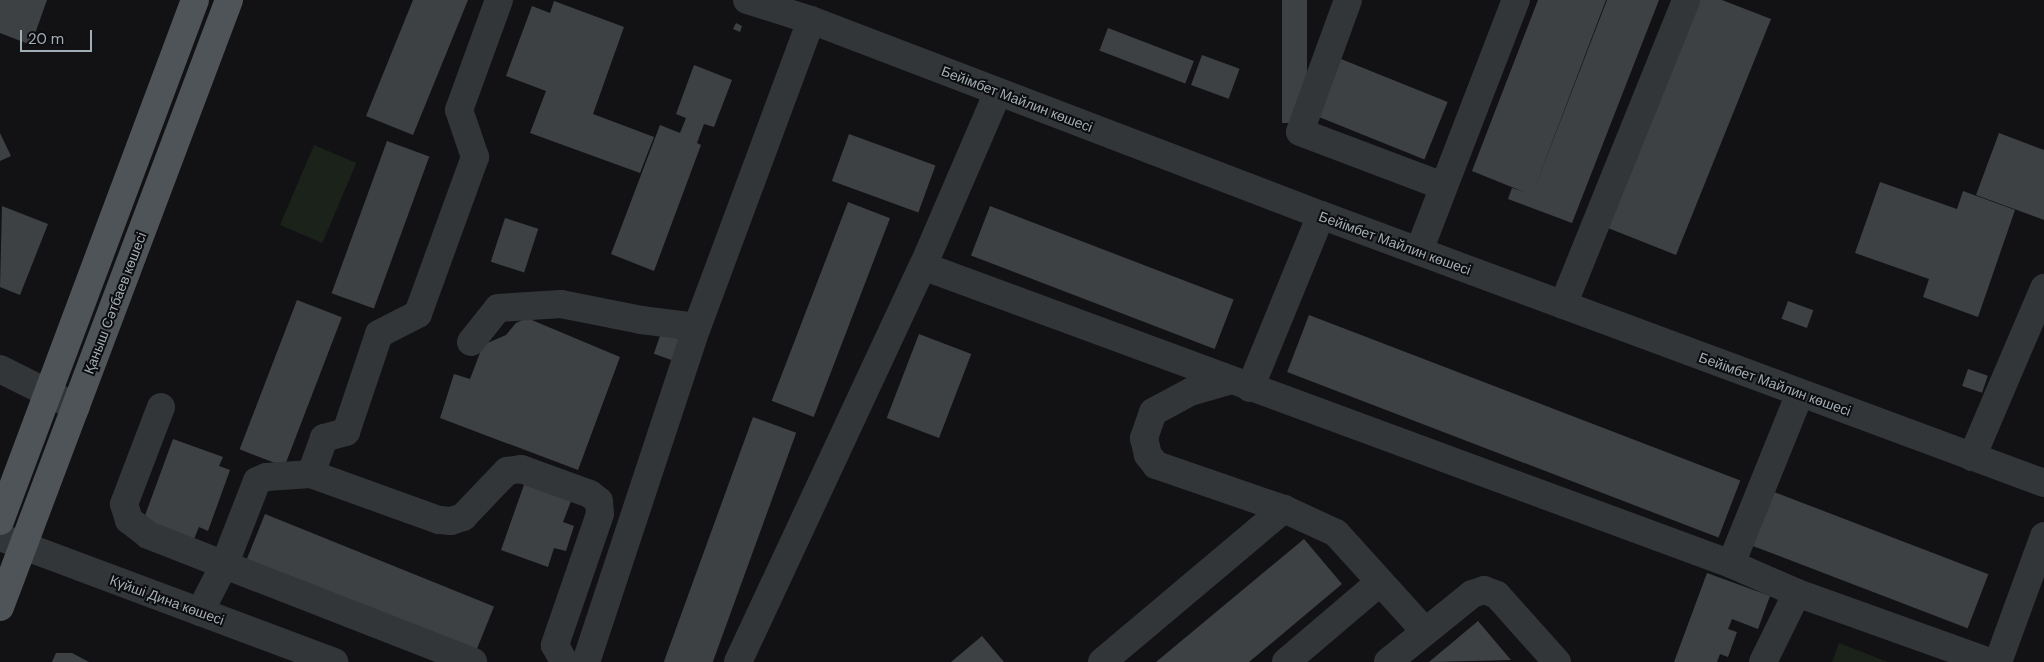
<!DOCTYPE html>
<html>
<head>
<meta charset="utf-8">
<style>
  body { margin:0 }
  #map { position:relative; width:2044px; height:662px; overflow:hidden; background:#121214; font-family:"DM Sans",sans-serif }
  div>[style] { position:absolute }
  .green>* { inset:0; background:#1b221a; transform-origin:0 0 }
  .building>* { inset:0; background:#3e4144; transform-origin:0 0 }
  .minor>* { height:28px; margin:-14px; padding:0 14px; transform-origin:14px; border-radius:14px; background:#333639 }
  .major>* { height:28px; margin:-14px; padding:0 14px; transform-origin:14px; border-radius:14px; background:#4f5458 }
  span { translate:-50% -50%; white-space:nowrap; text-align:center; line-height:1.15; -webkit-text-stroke:4px #0d0d0f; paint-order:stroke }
  .street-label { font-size:14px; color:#a2aeb5 }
  .scale { position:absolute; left:20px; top:30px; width:72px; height:22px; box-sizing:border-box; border:2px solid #a2aeb5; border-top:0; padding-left:6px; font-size:15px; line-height:18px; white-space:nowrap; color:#a2aeb5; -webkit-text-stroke:4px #0d0d0f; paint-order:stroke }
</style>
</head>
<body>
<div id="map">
  <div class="green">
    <div style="left:314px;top:145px;width:46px;height:87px;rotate:23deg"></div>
    <div style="clip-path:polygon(1839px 643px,1888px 662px,1832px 662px)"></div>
  </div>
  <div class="building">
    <div style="clip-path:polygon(0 0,47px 0,31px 45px,0 33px)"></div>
    <div style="clip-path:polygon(413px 0,468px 0,413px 135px,366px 116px)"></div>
    <div style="left:1282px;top:0;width:25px;height:123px"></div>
    <div style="clip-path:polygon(1538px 0,1606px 0,1532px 195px,1607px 0,1659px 0,1572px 223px,1508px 199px,1512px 188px,1524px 192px,1472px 171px)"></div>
    <div style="clip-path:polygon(1699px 0,1722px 0,1771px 19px,1676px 255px,1608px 228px)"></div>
    <div style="clip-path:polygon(554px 1px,624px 27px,593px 114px,654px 137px,640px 173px,530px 133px,546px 91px,506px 76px,532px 6px,550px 13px)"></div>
    <div style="clip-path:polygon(736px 23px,742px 26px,740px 32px,733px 29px)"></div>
    <div style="left:1108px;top:28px;width:92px;height:24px;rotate:21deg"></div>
    <div style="left:1202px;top:55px;width:40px;height:32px;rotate:20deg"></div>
    <div style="left:1341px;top:59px;width:115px;height:62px;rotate:22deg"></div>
    <div style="clip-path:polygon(694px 65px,732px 80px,714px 127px,704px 124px,697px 143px,701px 145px,654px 271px,611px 254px,660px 125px,680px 133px,686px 118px,676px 114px)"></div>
    <div style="clip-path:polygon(0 133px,11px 156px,0 161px)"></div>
    <div style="clip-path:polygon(1999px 133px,2044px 150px,2044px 220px,1976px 195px)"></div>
    <div style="left:849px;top:134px;width:92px;height:50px;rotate:20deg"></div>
    <div style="left:387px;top:141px;width:45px;height:162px;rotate:20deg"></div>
    <div style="clip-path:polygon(1880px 182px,1957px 209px,1963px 191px,2015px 210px,1978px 317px,1923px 297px,1929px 279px,1855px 253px)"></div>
    <div style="left:848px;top:202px;width:45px;height:213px;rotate:21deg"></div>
    <div style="clip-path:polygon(2px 206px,48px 224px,20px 295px,0 287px)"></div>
    <div style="left:990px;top:206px;width:261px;height:53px;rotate:21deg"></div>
    <div style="left:505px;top:218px;width:35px;height:46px;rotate:18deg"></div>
    <div style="left:297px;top:300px;width:48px;height:160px;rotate:21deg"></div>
    <div style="left:1788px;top:301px;width:27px;height:19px;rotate:20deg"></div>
    <div style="left:1309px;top:315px;width:462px;height:61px;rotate:21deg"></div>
    <div style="clip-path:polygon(527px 318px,620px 357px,578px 470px,440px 418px,454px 374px,470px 379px,483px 345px,506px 335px,516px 323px)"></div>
    <div style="left:661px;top:333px;width:21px;height:22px;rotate:19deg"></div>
    <div style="left:919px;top:334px;width:56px;height:90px;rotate:21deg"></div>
    <div style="left:1968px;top:369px;width:21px;height:18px;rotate:19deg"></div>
    <div style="left:753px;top:417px;width:46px;height:262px;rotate:20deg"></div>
    <div style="clip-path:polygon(173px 439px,223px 457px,219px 466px,230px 470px,208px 531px,199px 527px,194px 539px,143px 521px)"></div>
    <div style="clip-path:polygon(526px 479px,573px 496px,563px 522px,574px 526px,566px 551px,554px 548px,548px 567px,501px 550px)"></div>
    <div style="left:1769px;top:490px;width:235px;height:58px;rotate:21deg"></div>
    <div style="left:265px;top:514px;width:247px;height:53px;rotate:22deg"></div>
    <div style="clip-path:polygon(1304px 539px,1342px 584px,1249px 662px,1156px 662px)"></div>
    <div style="clip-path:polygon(1707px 573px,1770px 596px,1758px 629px,1732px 619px,1728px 629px,1737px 632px,1728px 657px,1720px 654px,1717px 662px,1674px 662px)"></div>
    <div style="clip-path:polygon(1478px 621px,1511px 660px,1429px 662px)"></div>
    <div style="clip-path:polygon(982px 636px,1004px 662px,951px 662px)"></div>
    <div style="clip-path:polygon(56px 653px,72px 653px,89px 662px,52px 662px)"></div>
  </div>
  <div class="minor">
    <div style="left:499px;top:0;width:117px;rotate:110deg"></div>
    <div style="left:459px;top:110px;width:50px;rotate:71.2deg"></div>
    <div style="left:475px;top:157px;width:167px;rotate:110deg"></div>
    <div style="left:418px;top:314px;width:44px;rotate:152.9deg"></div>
    <div style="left:379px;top:334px;width:103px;rotate:108.6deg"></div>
    <div style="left:346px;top:432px;width:23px;rotate:165deg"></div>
    <div style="left:324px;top:438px;width:38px;rotate:110deg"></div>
    <div style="left:311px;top:474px;width:136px;rotate:19.8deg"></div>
    <div style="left:439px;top:520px;width:12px;rotate:5deg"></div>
    <div style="left:451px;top:521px;width:13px;rotate:-18deg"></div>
    <div style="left:463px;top:517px;width:64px;rotate:-46.3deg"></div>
    <div style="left:507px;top:471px;width:14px;rotate:-8deg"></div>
    <div style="left:521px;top:469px;width:73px;rotate:19.9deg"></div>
    <div style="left:590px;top:494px;width:11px;rotate:38deg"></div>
    <div style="left:599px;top:501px;width:13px;rotate:86deg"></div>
    <div style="left:600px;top:514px;width:139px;rotate:109deg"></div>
    <div style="left:555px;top:645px;width:19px;rotate:62deg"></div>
    <div style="left:747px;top:0;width:67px;rotate:17.4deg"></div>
    <div style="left:811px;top:20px;width:546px;rotate:20.92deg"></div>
    <div style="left:1321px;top:215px;width:771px;rotate:20.34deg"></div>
    <div style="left:1348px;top:0;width:140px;rotate:110deg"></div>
    <div style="left:1300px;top:132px;width:153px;rotate:20.7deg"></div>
    <div style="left:1419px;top:251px;width:269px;rotate:-68.9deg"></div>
    <div style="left:923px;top:266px;width:861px;rotate:20.24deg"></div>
    <div style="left:1731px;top:564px;width:72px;rotate:23.7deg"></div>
    <div style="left:1797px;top:593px;width:205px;rotate:19.7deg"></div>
    <div style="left:1563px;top:305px;width:329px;rotate:-68deg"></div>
    <div style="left:471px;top:342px;width:43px;rotate:-51.5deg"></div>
    <div style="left:498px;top:308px;width:63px;rotate:-3.6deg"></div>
    <div style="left:561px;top:304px;width:82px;rotate:11.3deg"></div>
    <div style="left:641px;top:320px;width:56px;rotate:7.1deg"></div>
    <div style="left:0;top:369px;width:85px;rotate:26.6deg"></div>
    <div style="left:1228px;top:381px;width:37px;rotate:164deg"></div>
    <div style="left:1192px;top:391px;width:44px;rotate:151.7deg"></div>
    <div style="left:1153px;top:412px;width:28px;rotate:109deg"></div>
    <div style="left:1144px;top:438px;width:17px;rotate:77deg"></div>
    <div style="left:1148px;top:455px;width:13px;rotate:51deg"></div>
    <div style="left:1156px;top:465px;width:135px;rotate:19deg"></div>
    <div style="left:1284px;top:509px;width:57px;rotate:24.8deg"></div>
    <div style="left:1336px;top:533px;width:132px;rotate:47.8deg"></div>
    <div style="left:1250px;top:388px;width:187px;rotate:-67.7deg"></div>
    <div style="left:161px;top:407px;width:104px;rotate:110.9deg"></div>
    <div style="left:124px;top:504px;width:17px;rotate:73deg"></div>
    <div style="left:129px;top:520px;width:24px;rotate:38deg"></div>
    <div style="left:148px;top:535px;width:349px;rotate:21.3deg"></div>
    <div style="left:1972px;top:457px;width:184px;rotate:-66.9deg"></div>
    <div style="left:0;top:537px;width:357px;rotate:20.5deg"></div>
    <div style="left:1731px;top:564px;width:184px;rotate:-68deg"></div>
    <div style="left:200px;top:612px;width:55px;rotate:-63deg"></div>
    <div style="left:225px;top:563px;width:88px;rotate:-68.7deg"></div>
    <div style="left:257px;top:481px;width:10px;rotate:-24deg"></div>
    <div style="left:266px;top:477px;width:45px;rotate:-3.8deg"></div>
    <div style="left:586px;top:662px;width:353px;rotate:-71.7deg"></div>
    <div style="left:697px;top:327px;width:327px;rotate:-69.6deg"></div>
    <div style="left:738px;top:662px;width:437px;rotate:-65deg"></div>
    <div style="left:923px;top:266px;width:189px;rotate:-66.7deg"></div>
    <div style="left:1102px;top:662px;width:238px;rotate:-40.1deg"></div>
    <div style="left:1286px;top:662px;width:123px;rotate:-40.4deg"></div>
    <div style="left:1388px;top:662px;width:108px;rotate:-39deg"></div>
    <div style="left:1472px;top:594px;width:13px;rotate:-18deg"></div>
    <div style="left:1484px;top:590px;width:14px;rotate:21deg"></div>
    <div style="left:1497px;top:595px;width:90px;rotate:48.2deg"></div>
    <div style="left:1763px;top:662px;width:77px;rotate:-63.8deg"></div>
    <div style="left:1998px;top:662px;width:134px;rotate:-69.9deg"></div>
  </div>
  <div class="major">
    <div style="left:0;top:521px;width:556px;rotate:-69.48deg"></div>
    <div style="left:0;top:607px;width:649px;rotate:-69.33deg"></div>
  </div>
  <div class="street-label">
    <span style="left:1017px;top:99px;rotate:21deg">Бейімбет Майлин көшесі</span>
    <span style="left:1395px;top:243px;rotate:20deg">Бейімбет Майлин көшесі</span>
    <span style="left:115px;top:303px;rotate:-69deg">Қаныш Сәтбаев көшесі</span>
    <span style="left:1775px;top:384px;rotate:20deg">Бейімбет Майлин көшесі</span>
    <span style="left:167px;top:600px;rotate:20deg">Күйші Дина көшесі</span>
  </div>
  <div class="scale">20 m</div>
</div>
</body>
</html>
